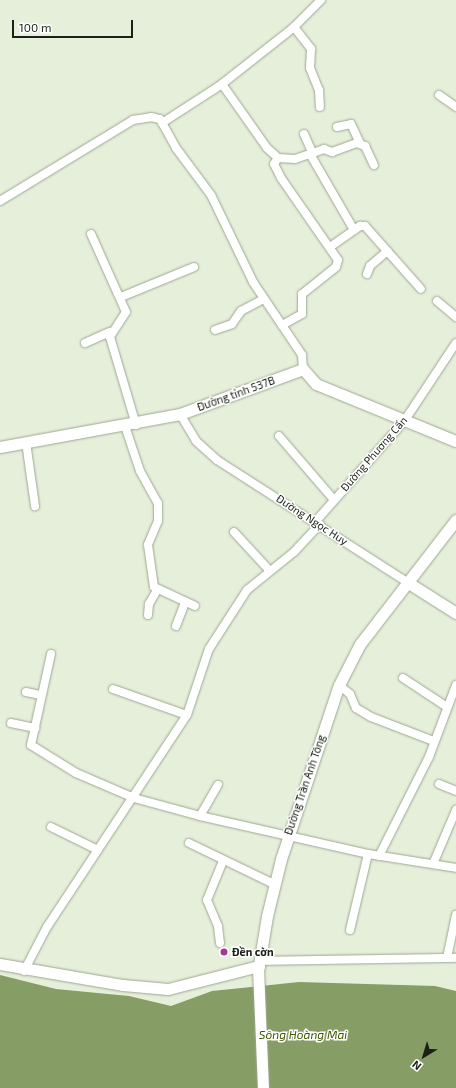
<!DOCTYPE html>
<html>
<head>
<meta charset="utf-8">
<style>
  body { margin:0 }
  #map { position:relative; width:456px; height:1088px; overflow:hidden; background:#e5efd9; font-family:"Exo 2",sans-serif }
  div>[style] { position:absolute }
  .water>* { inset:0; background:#869d65 }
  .roads { filter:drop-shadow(0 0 1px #9da792) drop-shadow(0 0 1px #9da792) }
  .street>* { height:8px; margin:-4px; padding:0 4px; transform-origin:4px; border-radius:4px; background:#fff }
  .secondary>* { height:11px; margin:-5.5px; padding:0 5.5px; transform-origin:5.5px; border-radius:5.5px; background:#fff }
  .dots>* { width:11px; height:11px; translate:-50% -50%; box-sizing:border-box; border:2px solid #fff; border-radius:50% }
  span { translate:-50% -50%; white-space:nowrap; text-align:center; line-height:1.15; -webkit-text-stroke:3px #fff; paint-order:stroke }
  .street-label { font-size:11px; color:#1c2018 }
  .poi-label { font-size:11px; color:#1c2018; font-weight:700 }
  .left { translate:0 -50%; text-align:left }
  .water-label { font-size:12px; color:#405b00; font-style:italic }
  .north { position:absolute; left:404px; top:1036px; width:40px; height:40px; -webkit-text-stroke:3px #fff; paint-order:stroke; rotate:218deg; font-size:11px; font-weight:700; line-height:16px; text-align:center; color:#1c2018 }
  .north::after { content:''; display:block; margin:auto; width:14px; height:18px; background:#1c2018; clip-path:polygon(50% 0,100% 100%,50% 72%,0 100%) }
  .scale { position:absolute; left:12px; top:20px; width:121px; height:18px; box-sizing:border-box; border:2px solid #1c2018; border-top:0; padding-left:5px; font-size:12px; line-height:14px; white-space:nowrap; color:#1c2018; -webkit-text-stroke:3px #fff; paint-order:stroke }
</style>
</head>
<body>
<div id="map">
  <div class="water">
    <div style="clip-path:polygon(0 975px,56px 989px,129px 996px,171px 1006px,212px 991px,299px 982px,435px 986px,456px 991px,456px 1088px,0 1088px)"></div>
  </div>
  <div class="roads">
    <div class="street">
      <div style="left:294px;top:27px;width:28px;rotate:52deg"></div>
      <div style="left:311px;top:49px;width:19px;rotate:93deg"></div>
      <div style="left:310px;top:68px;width:24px;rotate:68deg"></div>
      <div style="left:319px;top:90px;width:17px;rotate:87deg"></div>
      <div style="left:222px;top:84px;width:78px;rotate:54.9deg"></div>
      <div style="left:267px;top:148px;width:15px;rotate:42deg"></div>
      <div style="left:278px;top:158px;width:17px;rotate:3deg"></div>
      <div style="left:295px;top:159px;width:31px;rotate:-19deg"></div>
      <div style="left:324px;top:149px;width:9px;rotate:21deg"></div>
      <div style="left:332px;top:152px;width:27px;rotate:-20deg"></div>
      <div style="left:357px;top:143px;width:9px;rotate:21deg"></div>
      <div style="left:365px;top:146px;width:21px;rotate:65deg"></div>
      <div style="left:439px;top:95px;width:21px;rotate:35deg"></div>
      <div style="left:162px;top:123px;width:72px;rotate:-33deg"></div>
      <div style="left:222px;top:84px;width:89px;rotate:-38.2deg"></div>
      <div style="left:292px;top:29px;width:41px;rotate:-45deg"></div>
      <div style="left:337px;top:127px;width:14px;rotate:-12deg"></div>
      <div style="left:351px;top:124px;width:21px;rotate:65deg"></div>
      <div style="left:304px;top:134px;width:22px;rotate:66deg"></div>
      <div style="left:310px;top:154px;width:88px;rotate:59.9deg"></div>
      <div style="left:278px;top:158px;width:7px;rotate:124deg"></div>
      <div style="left:274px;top:164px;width:16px;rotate:63deg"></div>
      <div style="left:281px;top:178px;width:100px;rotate:55.2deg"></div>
      <div style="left:338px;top:260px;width:7px;rotate:106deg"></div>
      <div style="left:336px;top:267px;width:43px;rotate:141.5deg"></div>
      <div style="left:302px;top:294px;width:20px;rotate:90deg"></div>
      <div style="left:302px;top:314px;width:23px;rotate:151deg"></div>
      <div style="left:0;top:201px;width:156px;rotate:-31.3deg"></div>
      <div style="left:133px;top:120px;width:18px;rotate:-9deg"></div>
      <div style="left:151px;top:117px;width:9px;rotate:13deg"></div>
      <div style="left:160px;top:119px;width:33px;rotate:61deg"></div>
      <div style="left:176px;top:148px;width:59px;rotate:53.3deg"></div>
      <div style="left:211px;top:195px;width:97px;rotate:64.2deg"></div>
      <div style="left:253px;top:282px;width:88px;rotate:56.1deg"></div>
      <div style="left:302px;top:355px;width:14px;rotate:86deg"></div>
      <div style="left:91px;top:234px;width:85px;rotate:65.8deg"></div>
      <div style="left:126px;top:312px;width:30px;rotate:123deg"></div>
      <div style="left:110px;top:337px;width:92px;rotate:73.5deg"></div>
      <div style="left:330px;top:247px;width:37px;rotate:-35deg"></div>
      <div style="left:360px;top:226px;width:5px"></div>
      <div style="left:365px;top:226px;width:84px;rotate:48.4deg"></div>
      <div style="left:367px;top:274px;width:9px;rotate:-69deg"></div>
      <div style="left:370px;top:266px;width:23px;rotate:-41deg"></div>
      <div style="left:121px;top:297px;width:79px;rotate:-22.3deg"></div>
      <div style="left:437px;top:301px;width:25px;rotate:40deg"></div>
      <div style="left:215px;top:330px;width:18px;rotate:-19deg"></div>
      <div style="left:232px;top:324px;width:16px;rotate:-55deg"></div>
      <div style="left:241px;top:311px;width:26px;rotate:-28deg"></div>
      <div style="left:85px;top:343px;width:27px;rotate:-24deg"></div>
      <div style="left:180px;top:414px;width:31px;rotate:59deg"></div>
      <div style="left:196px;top:441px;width:28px;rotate:42deg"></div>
      <div style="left:217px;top:460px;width:226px;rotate:32.7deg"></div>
      <div style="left:125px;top:426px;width:47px;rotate:71.6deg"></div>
      <div style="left:140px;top:471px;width:37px;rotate:61deg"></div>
      <div style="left:158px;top:503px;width:18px;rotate:90deg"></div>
      <div style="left:158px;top:521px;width:26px;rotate:113deg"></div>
      <div style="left:148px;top:545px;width:42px;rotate:81.9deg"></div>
      <div style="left:154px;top:587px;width:45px;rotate:24.9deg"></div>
      <div style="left:279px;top:436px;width:84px;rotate:49.3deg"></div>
      <div style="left:26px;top:442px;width:65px;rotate:82deg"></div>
      <div style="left:316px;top:521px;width:135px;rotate:-48.6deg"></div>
      <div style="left:405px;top:420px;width:92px;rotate:-56.5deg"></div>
      <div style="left:234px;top:532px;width:53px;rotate:47.3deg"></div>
      <div style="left:148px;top:615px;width:11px;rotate:-85deg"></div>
      <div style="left:149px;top:604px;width:16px;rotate:-60deg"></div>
      <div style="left:176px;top:626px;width:26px;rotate:-69deg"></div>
      <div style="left:51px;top:654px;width:93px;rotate:102.4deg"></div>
      <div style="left:31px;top:745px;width:53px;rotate:31.9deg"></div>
      <div style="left:76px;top:773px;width:63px;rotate:23.3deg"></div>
      <div style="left:134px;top:798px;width:68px;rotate:15.3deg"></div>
      <div style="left:200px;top:816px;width:172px;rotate:12.7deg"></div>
      <div style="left:368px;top:854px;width:89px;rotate:9deg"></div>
      <div style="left:403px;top:678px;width:53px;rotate:33.4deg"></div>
      <div style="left:339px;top:685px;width:14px;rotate:39deg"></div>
      <div style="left:350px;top:694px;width:15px;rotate:67deg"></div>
      <div style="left:356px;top:708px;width:17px;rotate:31deg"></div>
      <div style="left:371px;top:717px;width:67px;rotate:20.9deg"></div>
      <div style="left:113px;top:689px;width:78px;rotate:19.4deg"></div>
      <div style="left:26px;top:692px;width:14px;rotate:12deg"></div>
      <div style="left:11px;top:723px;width:25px;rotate:12deg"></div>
      <div style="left:439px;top:784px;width:18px;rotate:22deg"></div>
      <div style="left:200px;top:816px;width:36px;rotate:-60deg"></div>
      <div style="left:51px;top:827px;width:52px;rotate:26.1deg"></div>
      <div style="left:189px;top:843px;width:94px;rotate:25.8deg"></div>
      <div style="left:379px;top:856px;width:111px;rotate:-63.2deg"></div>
      <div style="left:429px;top:757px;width:77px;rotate:-69.4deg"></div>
      <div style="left:433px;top:864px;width:59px;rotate:-66.9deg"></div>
      <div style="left:350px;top:930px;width:78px;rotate:-76.7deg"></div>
      <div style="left:220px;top:943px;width:17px;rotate:-97deg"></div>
      <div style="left:218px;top:926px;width:28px;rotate:-113deg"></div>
      <div style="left:207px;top:900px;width:42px;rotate:-67.7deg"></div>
      <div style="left:447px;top:958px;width:44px;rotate:-78.2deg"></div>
      <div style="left:259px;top:961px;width:197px;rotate:-0.9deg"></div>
      <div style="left:24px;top:971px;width:50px;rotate:-62.4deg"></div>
      <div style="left:47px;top:927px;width:254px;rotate:-56.6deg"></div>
      <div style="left:187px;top:715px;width:70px;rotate:-71.6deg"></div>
      <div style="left:209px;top:649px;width:70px;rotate:-57.2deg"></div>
      <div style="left:247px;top:590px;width:60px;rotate:-39deg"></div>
      <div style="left:294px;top:552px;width:38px;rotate:-47deg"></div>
    </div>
    <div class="secondary">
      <div style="left:0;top:447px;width:183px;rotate:-10.4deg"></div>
      <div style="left:180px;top:414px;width:131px;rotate:-20.1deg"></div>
      <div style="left:303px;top:369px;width:20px;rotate:49deg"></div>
      <div style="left:316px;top:384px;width:151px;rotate:22.2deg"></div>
      <div style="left:407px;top:582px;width:58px;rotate:32.3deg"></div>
      <div style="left:0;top:964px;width:125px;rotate:9.7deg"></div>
      <div style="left:123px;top:985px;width:45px;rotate:5.1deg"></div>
      <div style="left:168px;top:989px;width:94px;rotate:-14.2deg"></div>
      <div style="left:263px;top:1088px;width:117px;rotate:-92.4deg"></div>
      <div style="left:258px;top:971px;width:56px;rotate:-80.7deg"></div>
      <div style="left:267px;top:916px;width:59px;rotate:-76.2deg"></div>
      <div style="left:281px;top:859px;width:183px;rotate:-71.6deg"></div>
      <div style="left:339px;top:685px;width:46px;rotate:-62.9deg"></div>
      <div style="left:360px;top:644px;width:157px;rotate:-52.3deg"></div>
    </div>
  </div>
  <div class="dots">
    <div style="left:224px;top:952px;background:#aa3893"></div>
  </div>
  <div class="street-label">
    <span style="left:236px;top:394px;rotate:-20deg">Đường tỉnh 537B</span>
    <span style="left:374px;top:454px;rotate:-49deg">Đường Phương Cấn</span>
    <span style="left:312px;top:520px;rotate:33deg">Đường Ngọc Huy</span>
    <span style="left:305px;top:785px;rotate:-71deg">Đường Trần Anh Tông</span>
  </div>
  <div class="poi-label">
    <span class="left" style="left:232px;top:952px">Đền cờn</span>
  </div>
  <div class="water-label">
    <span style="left:303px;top:1035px">Sông Hoàng Mai</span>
  </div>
  <div class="north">N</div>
  <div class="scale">100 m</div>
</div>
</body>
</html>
